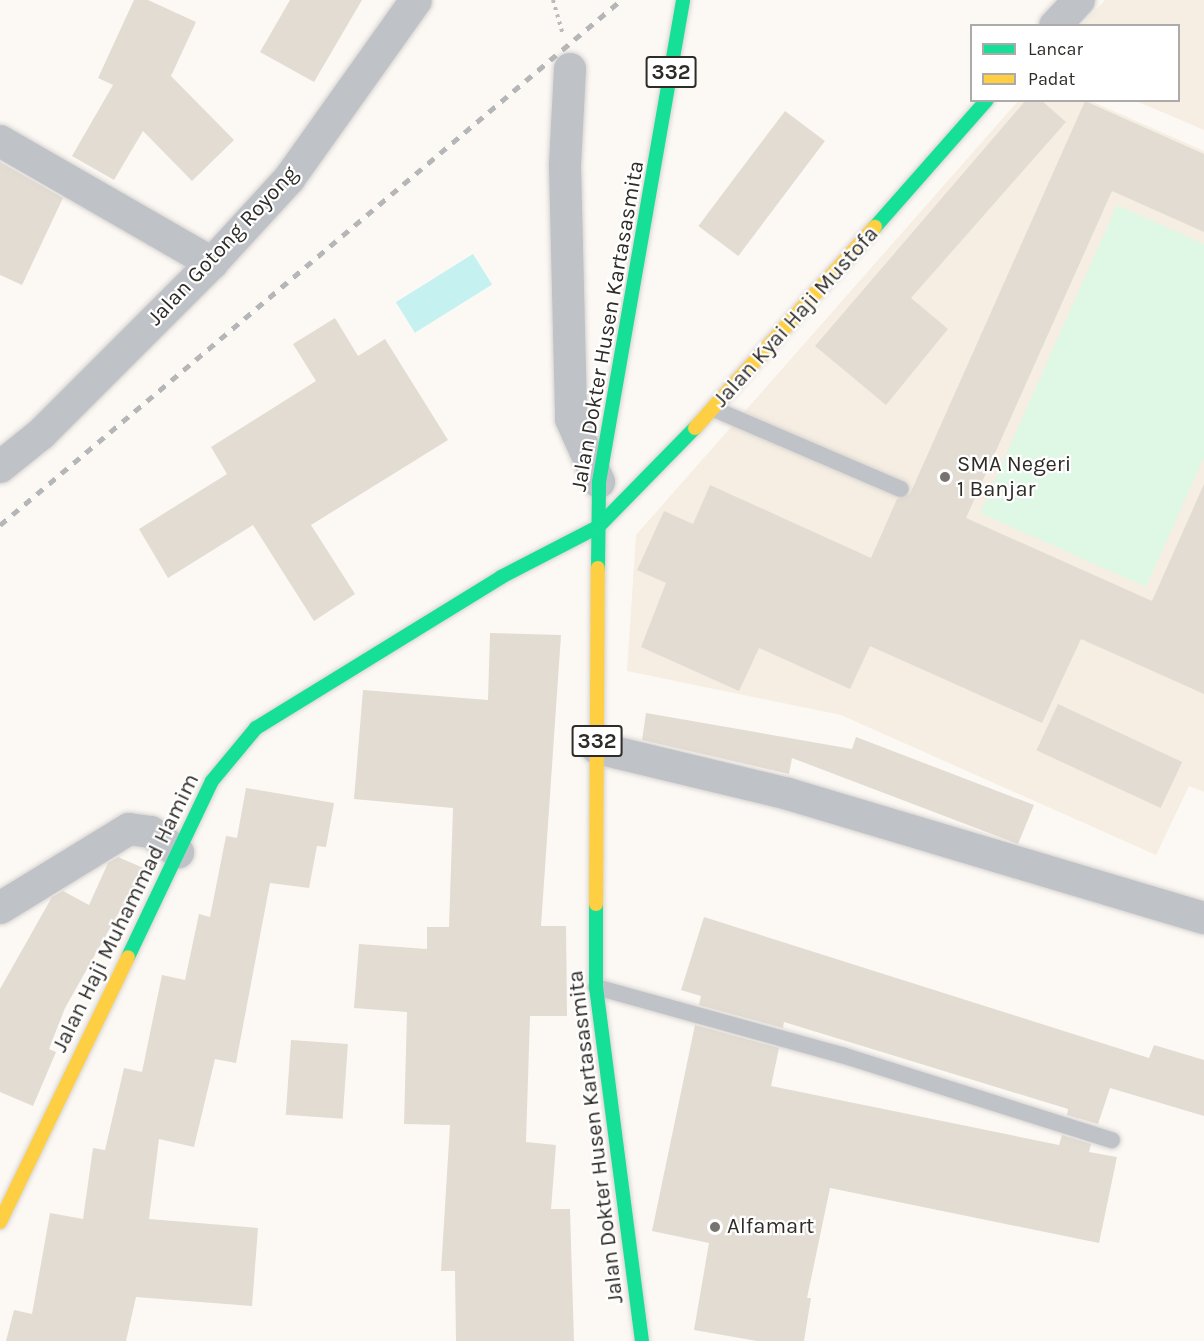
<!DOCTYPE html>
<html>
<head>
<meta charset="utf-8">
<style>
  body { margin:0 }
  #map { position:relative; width:1204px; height:1341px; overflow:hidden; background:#fcf8f4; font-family:Karla,sans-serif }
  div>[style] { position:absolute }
  .built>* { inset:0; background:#f6eee2 }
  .green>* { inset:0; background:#dff7e5 }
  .water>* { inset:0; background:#c5f2f1; transform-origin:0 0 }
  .building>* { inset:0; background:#e3dcd2; transform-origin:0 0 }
  .path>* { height:4px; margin-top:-2px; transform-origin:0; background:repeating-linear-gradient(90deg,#babbbd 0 3px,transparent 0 7.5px) }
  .roads { filter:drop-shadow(0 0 2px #d6d3d0) drop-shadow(0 0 2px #d6d3d0) }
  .lane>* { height:16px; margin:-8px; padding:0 8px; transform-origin:8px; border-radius:8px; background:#bfc2c7 }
  .street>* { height:32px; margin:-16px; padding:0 16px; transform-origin:16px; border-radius:16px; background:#bfc2c7 }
  .fast>* { height:14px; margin:-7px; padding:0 7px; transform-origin:7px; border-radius:7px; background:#16e098 }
  .slow>* { height:14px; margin:-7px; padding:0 7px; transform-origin:7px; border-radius:7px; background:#ffcf43 }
  .rail>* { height:4.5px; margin-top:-2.25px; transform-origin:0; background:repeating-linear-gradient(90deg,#b5b6b7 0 8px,transparent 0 16px) }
  .dots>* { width:16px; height:16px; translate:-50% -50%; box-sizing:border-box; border:3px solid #fff; border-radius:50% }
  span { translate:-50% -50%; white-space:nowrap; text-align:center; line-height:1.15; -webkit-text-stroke:4.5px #fff; paint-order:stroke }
  .shield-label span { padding:2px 4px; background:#fff; border:2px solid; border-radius:4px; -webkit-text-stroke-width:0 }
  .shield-label { font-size:21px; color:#2f2c28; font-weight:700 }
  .street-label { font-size:22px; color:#2f2c28 }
  .poi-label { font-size:22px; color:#2f2c28 }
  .left { translate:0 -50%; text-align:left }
  .legend { position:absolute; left:970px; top:24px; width:210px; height:78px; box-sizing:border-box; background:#fff; border:2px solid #acaba9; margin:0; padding:8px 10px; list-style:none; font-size:18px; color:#2f2c28 }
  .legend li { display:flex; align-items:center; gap:12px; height:30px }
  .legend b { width:30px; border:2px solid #acaba9 }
</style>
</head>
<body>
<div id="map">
  <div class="built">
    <div style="clip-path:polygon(1105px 0,1204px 0,1204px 130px,1136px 101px,1178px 100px,1178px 26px,1082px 25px)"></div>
    <div style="clip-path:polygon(1018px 101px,1091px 101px,1204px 151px,1204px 792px,1189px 786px,1156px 855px,841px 715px,627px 671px,636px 535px)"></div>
  </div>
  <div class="green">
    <div style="clip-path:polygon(1117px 205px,1204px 244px,1204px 457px,1146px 587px,980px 513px)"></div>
  </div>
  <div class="water">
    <div style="left:473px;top:254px;width:36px;height:91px;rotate:58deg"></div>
  </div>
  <div class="building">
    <div style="clip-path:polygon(134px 0,148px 0,196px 22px,171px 76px,234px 140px,192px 181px,143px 131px,114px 180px,72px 156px,113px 85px,98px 78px)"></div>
    <div style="clip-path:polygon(290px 0,362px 0,314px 82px,260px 52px)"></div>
    <div style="clip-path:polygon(1026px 100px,1041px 100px,1066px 122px,911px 298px,948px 329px,886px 405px,815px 346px)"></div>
    <div style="clip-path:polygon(1085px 101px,1204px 154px,1204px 232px,1112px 191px,966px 518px,1152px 601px,1204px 484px,1204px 694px,1081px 639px,1042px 723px,870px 646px,850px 689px,759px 648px,739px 691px,641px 647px,666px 583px,637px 570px,664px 511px,693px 524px,710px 485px,871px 558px,897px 499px,910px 494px)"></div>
    <div style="left:785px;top:111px;width:50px;height:144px;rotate:37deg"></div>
    <div style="clip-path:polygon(0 162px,63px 198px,22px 285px,0 275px)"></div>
    <div style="clip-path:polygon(335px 318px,358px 356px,385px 339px,448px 440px,311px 525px,355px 594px,314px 621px,253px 525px,168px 578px,139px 529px,227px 474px,211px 447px,316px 381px,293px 344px)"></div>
    <div style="clip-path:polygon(490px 633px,561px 635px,541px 926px,566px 926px,567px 1016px,530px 1016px,526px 1142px,556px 1145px,551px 1209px,570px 1209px,574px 1341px,456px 1341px,455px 1271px,441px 1271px,450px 1125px,404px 1124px,407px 1012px,354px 1008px,359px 944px,427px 949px,427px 927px,449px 927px,453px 808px,354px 799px,363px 690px,488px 700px)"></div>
    <div style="left:1058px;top:704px;width:137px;height:51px;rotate:25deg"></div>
    <div style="clip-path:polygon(646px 713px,852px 749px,856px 737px,1034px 805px,1018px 844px,792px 758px,789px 774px,642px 740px)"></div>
    <div style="clip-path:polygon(246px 788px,334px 803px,326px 847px,317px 846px,309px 888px,270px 883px,236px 1063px,215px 1059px,194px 1147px,159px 1139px,149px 1219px,258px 1228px,252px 1306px,136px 1297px,126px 1341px,6px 1341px,14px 1310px,32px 1314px,50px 1213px,83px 1219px,93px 1148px,105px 1150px,124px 1068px,142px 1072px,162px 975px,185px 980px,199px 914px,210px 917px,226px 836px,237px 838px)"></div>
    <div style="clip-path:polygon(118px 857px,148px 870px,129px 910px,122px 907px,65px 1008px,49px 1049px,56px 1052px,33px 1106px,0 1092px,0 989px,52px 897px,63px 891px,89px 905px,108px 863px)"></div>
    <div style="clip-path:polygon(704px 917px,1149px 1058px,1154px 1045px,1204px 1060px,1204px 1116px,1110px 1088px,1098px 1124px,1067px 1115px,1068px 1109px,784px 1022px,783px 1028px,699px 1005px,701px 996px,681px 990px)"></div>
    <div style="clip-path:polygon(695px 1025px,779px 1048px,771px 1086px,1059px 1145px,1062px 1135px,1091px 1144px,1089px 1152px,1117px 1157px,1099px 1243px,830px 1188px,807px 1298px,811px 1298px,804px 1341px,757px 1341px,694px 1330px,709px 1243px,652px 1231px)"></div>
    <div style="left:291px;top:1040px;width:57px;height:75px;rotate:4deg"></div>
  </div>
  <div class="path">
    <div style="left:553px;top:0;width:37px;rotate:74deg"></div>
  </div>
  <div class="roads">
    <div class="lane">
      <div style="left:714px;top:409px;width:203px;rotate:23.2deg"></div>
      <div style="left:596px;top:987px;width:255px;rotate:15.5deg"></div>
      <div style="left:842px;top:1055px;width:283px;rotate:17.5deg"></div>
    </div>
    <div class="street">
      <div style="left:1055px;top:26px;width:35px;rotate:-47deg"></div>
      <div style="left:570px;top:69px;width:97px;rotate:93deg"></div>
      <div style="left:565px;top:166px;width:253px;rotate:88.6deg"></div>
      <div style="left:571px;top:419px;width:69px;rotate:66deg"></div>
      <div style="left:0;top:141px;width:245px;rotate:29.9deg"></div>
      <div style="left:0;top:467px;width:53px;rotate:-38.8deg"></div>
      <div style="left:41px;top:434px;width:242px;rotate:-45deg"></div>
      <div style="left:212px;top:263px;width:114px;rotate:-47.5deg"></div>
      <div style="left:289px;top:179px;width:219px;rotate:-54.6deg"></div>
      <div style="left:597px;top:748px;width:196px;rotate:13.5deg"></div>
      <div style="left:788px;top:794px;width:434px;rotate:16.6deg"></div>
      <div style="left:0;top:908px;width:151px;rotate:-31.5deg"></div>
      <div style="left:129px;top:829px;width:22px;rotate:8deg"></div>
      <div style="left:151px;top:832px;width:34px;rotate:37deg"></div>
    </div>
    <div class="fast">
      <div style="left:875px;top:227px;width:169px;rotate:-48.6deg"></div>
      <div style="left:598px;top:568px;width:86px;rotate:-89.3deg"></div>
      <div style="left:599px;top:482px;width:489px;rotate:-80.1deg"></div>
      <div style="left:596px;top:904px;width:83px;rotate:90deg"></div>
      <div style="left:596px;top:987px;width:357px;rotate:82.6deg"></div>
      <div style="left:128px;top:957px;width:195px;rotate:-64.5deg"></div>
      <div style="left:212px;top:781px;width:69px;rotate:-50.3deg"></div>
      <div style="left:256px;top:728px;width:288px;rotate:-31.6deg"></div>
      <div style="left:501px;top:577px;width:109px;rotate:-27.3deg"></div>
      <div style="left:598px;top:527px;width:139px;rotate:-45.6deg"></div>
    </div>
    <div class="slow">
      <div style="left:695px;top:428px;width:270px;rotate:-48.2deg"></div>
      <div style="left:596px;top:904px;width:336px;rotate:-89.7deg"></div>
      <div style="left:0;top:1222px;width:294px;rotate:-64.2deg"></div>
    </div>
  </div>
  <div class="rail">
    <div style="left:0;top:525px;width:813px;rotate:-40.21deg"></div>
  </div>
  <div class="dots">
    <div style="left:945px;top:477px;background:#77736f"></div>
    <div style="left:715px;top:1227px;background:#77736f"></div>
  </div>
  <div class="shield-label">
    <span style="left:671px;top:72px">332</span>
    <span style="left:597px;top:741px">332</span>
  </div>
  <div class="street-label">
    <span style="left:223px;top:246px;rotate:-47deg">Jalan Gotong Royong</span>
    <span style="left:796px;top:317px;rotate:-48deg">Jalan Kyai Haji Mustofa</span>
    <span style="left:608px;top:326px;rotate:-80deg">Jalan Dokter Husen Kartasasmita</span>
    <span style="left:126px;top:913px;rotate:-64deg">Jalan Haji Muhammad Hamim</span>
    <span style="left:596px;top:1137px;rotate:-97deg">Jalan Dokter Husen Kartasasmita</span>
  </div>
  <div class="poi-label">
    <span class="left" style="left:957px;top:477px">SMA Negeri<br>1 Banjar</span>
    <span class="left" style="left:727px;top:1227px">Alfamart</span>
  </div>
  <ul class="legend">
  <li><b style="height:8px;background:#16e098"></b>Lancar</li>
  <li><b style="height:8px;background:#ffcf43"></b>Padat</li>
  </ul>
</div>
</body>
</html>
